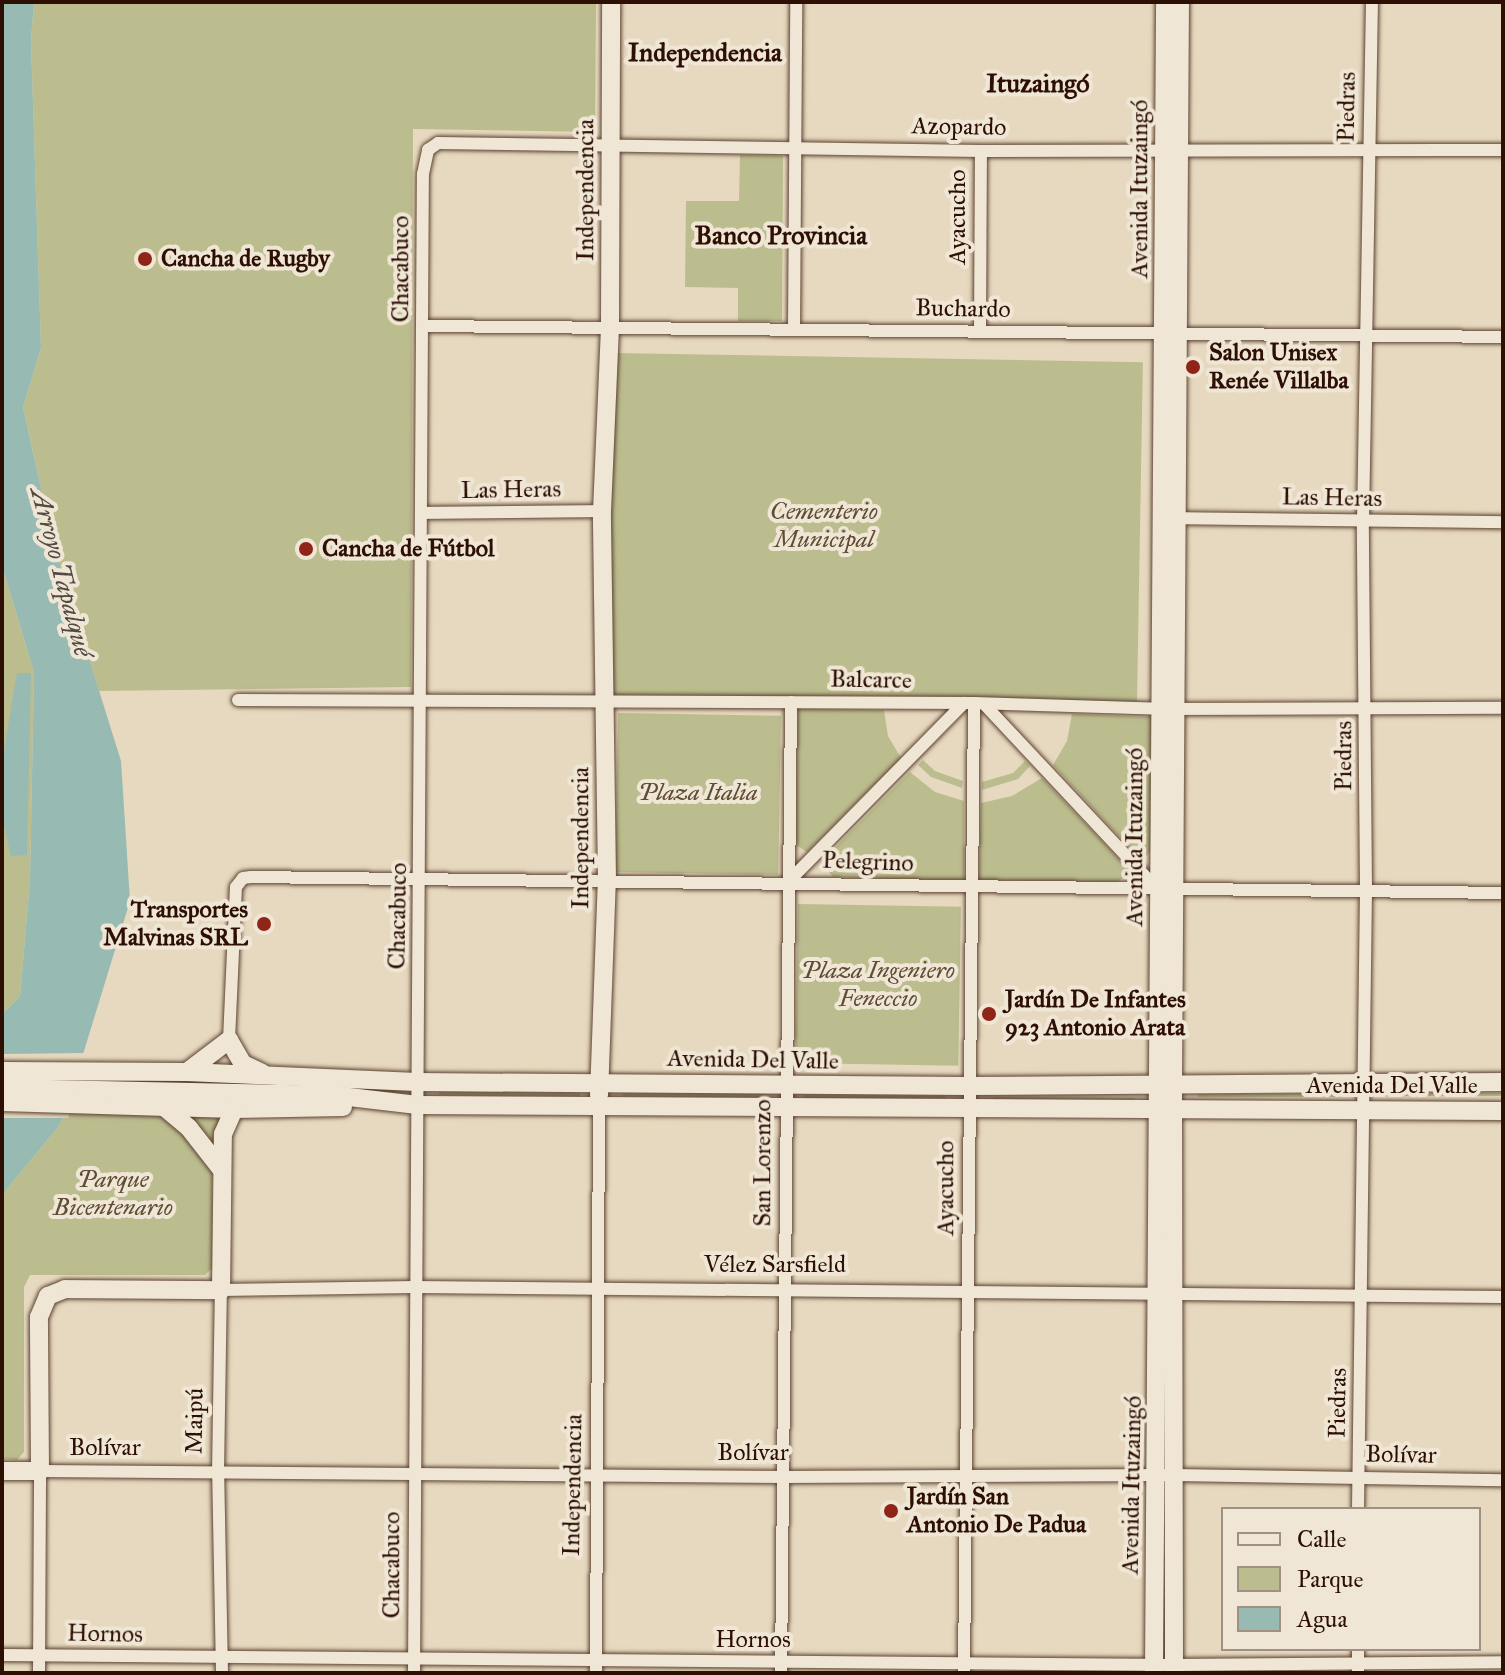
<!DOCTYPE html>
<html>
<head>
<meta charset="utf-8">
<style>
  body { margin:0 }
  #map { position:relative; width:1505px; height:1675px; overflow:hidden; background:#e7d9bf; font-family:"IM FELL Great Primer",serif }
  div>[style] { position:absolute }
  .green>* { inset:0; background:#bcbd8e; transform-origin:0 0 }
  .water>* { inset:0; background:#97bab3 }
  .pier>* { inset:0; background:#e7d9bf }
  .roads { filter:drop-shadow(0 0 2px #5c4232) drop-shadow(0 0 2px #5c4232) }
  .street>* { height:12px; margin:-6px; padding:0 6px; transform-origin:6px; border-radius:6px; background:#efe6d5 }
  .secondary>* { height:18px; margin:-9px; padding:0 9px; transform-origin:9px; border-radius:9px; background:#efe6d5 }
  .dots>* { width:22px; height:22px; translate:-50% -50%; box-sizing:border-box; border:4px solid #efe6d5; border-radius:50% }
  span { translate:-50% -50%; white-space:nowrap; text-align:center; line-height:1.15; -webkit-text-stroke:8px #efe6d5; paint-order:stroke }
  .street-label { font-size:24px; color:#2d0f03 }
  .poi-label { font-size:24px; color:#2d0f03; font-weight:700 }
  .left { translate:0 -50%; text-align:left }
  .right { translate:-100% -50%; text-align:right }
  .park-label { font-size:24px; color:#5f4c34; font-style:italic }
  .neighbourhood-label { font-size:26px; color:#2d0f03; font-weight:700 }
  .water-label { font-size:26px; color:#524b41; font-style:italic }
  .frame { position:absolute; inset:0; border:4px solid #2d0f03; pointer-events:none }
  .legend { position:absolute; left:1221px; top:1507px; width:260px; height:144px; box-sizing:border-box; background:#efe6d5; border:2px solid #a19081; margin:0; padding:10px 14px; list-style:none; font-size:24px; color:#2d0f03 }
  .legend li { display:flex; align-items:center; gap:16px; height:40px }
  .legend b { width:40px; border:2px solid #a19081 }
</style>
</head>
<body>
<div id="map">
  <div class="green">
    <div style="clip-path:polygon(34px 2px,596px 2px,595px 132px,413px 129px,411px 687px,99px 691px,53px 543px,23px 407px,41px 348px,31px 41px)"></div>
    <div style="clip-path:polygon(740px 155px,783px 156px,782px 321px,738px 321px,738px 288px,685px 287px,686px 201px,739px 201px)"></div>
    <div style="left:614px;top:353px;width:529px;height:342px;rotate:1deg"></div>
    <div style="clip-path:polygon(2px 566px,34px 672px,30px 881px,20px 996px,2px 1014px)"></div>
    <div style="clip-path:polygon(798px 709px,884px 710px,888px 736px,901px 758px,807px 852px,796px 845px)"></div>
    <div style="left:618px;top:713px;width:163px;height:159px;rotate:1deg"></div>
    <div style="clip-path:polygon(1072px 714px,1151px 717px,1152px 850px,1142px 861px,1053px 765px,1067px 741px)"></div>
    <div style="clip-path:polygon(923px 760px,935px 771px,963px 781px,962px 788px,931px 777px,918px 765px)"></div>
    <div style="clip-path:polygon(1025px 761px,1030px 766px,1018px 779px,982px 790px,982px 782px,1013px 773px)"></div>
    <div style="clip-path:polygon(910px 772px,935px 792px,964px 801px,964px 881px,833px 877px,821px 862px)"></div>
    <div style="clip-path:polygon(1042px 778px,1130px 871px,1118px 882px,979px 880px,981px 803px,1012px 796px)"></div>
    <div style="left:798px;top:904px;width:163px;height:159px;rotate:1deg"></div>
    <div style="left:97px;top:1078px;width:312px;height:4px;rotate:2deg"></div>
    <div style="clip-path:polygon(439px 1091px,580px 1093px,580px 1096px,439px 1095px)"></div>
    <div style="clip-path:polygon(623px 1093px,765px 1094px,765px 1098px,623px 1096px)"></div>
    <div style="left:1382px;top:1093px;width:121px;height:3px"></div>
    <div style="left:1198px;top:1094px;width:142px;height:3px"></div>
    <div style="clip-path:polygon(804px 1095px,945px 1096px,946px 1100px,804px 1098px)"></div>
    <div style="clip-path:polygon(993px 1097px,1135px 1098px,1134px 1102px,993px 1100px)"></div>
    <div style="clip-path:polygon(65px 1113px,163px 1116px,189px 1134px,212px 1168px,213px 1267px,205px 1275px,30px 1275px,24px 1287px,24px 1452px,17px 1460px,2px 1459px,2px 1195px,59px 1126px)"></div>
    <div style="clip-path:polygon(186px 1116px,226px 1117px,214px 1145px,204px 1131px)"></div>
  </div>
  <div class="water">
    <div style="clip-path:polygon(2px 2px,34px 2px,31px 41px,41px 348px,23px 407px,53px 543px,121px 761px,130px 901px,65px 1113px,59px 1126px,2px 1195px,2px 1014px,20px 996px,30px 881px,34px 672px,2px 566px)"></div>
    <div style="clip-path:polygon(17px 673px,31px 673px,27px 855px,11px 856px,2px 817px,2px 762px)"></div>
  </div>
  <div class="pier">
    <div style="clip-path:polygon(90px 1053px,68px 1118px,2px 1118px,2px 1054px)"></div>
  </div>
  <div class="roads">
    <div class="street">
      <div style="left:424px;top:326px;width:1079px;rotate:0.58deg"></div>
      <div style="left:794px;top:329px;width:327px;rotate:-89.6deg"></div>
      <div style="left:980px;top:331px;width:180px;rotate:-89.7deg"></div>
      <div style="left:422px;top:513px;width:180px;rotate:-0.6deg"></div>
      <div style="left:1170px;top:518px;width:333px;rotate:0.7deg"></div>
      <div style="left:238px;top:700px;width:736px;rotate:0.23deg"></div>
      <div style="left:974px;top:703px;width:186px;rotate:1.8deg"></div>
      <div style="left:1160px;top:709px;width:343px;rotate:-0.2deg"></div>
      <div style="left:984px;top:704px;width:255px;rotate:46.9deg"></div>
      <div style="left:789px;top:881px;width:250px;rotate:-45.5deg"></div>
      <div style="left:229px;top:1040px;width:153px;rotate:-87.4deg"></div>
      <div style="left:236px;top:887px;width:11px;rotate:-52deg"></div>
      <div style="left:243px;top:878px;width:8px;rotate:-7deg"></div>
      <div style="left:251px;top:877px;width:1252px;rotate:0.73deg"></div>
      <div style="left:1358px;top:1509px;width:619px;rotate:-89.26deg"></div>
      <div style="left:1366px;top:890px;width:369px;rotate:-90.5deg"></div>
      <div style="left:1363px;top:521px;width:519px;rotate:-89.01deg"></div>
      <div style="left:2px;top:1655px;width:1172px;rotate:0.49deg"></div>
      <div style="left:1174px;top:1665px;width:329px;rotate:-0.5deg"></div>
      <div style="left:39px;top:1673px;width:202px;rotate:-89.7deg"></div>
      <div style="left:40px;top:1471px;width:743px;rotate:0.46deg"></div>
      <div style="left:783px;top:1477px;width:391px;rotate:-0.3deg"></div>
      <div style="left:1174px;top:1475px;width:329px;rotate:0.9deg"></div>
      <div style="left:222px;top:1673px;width:200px;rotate:-91.1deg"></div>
      <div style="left:218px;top:1473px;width:183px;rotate:-89.1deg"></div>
      <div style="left:221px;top:1290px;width:194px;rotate:-0.9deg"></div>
      <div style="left:415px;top:1287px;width:1088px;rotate:0.53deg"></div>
      <div style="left:414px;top:1673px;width:1499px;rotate:-89.66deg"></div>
      <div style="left:423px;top:174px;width:25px;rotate:-78deg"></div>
      <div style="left:428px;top:150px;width:12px;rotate:-35deg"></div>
      <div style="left:438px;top:143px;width:543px;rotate:0.84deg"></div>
      <div style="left:981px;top:151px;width:522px;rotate:-0.11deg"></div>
      <div style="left:596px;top:1673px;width:567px;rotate:-89.7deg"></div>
      <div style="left:781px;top:1673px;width:971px;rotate:-89.41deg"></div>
      <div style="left:964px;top:1673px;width:970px;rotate:-89.41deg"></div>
      <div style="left:1358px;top:1673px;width:24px;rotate:-90deg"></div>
    </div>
    <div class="secondary">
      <div style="left:2px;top:1071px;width:185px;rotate:0.3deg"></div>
      <div style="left:187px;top:1072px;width:230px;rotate:2.5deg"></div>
      <div style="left:417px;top:1082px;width:551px;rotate:0.42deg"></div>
      <div style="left:968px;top:1086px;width:535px;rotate:-0.43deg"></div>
      <div style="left:187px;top:1072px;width:53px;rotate:-37.3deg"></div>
      <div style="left:229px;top:1040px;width:28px;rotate:60deg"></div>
      <div style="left:243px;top:1064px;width:21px;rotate:25deg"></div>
      <div style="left:2px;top:1088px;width:330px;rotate:1.2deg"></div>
      <div style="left:332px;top:1095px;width:86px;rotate:6.7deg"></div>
      <div style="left:417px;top:1105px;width:1086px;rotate:0.32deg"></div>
      <div style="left:599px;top:1095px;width:215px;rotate:-87.9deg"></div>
      <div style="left:607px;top:880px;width:369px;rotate:-90.8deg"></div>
      <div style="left:602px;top:511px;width:185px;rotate:-87.5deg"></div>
      <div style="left:610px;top:326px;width:324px;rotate:-89.8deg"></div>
      <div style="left:2px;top:1102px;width:232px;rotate:1.7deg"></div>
      <div style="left:234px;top:1109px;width:109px;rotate:-1.1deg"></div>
      <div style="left:163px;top:1106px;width:34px;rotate:40deg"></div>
      <div style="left:189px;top:1128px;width:52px;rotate:52deg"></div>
      <div style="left:2px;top:1471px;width:38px"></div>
      <div style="left:40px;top:1471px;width:154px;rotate:-90.4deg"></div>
      <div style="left:39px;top:1317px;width:23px;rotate:-67deg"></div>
      <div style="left:48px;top:1296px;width:18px;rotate:-22deg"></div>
      <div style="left:65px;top:1289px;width:156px;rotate:0.4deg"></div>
      <div style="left:221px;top:1290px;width:156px;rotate:-89.3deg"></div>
      <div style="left:223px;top:1134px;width:27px;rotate:-66deg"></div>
      <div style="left:1154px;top:1673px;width:1671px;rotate:-89.62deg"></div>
      <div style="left:1174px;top:1673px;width:590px;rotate:-90.1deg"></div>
      <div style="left:1173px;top:1083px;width:1081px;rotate:-89.63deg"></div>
    </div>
  </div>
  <div class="dots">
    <div style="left:145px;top:259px;background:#8f2418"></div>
    <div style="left:1193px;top:367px;background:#8f2418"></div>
    <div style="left:306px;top:549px;background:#8f2418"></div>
    <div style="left:264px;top:924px;background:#8f2418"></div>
    <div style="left:989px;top:1014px;background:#8f2418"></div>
    <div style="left:891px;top:1511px;background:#8f2418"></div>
  </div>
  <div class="street-label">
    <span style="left:1347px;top:107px;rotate:-89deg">Piedras</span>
    <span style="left:959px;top:127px;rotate:1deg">Azopardo</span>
    <span style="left:1140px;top:189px;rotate:-90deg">Avenida Ituzaingó</span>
    <span style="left:586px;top:190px;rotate:-90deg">Independencia</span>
    <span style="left:958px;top:217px;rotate:-90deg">Ayacucho</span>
    <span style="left:401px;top:269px;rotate:-90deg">Chacabuco</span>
    <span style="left:963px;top:309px;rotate:1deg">Buchardo</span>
    <span style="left:511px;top:490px;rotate:-1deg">Las Heras</span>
    <span style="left:1332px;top:498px;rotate:1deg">Las Heras</span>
    <span style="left:871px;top:680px;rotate:1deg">Balcarce</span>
    <span style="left:1344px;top:756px;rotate:-90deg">Piedras</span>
    <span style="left:1135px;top:837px;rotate:-90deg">Avenida Ituzaingó</span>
    <span style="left:581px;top:838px;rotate:-90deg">Independencia</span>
    <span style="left:868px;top:862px;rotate:2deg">Pelegrino</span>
    <span style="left:398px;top:916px;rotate:-89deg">Chacabuco</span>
    <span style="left:753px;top:1060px;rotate:1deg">Avenida Del Valle</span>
    <span style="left:1392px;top:1086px">Avenida Del Valle</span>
    <span style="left:763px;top:1163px;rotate:-90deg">San Lorenzo</span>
    <span style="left:946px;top:1188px;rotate:-90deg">Ayacucho</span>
    <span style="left:775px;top:1265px">Vélez Sarsfield</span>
    <span style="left:1338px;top:1403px;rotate:-89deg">Piedras</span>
    <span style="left:195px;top:1421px;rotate:-89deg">Maipú</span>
    <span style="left:105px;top:1448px">Bolívar</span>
    <span style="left:753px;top:1453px">Bolívar</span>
    <span style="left:1401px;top:1455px;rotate:1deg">Bolívar</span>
    <span style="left:573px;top:1485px;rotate:-89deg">Independencia</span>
    <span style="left:1132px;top:1485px;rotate:-89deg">Avenida Ituzaingó</span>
    <span style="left:392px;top:1565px;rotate:-90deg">Chacabuco</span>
    <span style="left:105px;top:1634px;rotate:1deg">Hornos</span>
    <span style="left:753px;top:1640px">Hornos</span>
  </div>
  <div class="poi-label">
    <span class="left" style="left:161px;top:259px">Cancha de Rugby</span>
    <span class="left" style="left:1209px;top:367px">Salon Unisex<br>Renée Villalba</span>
    <span class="left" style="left:322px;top:549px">Cancha de Fútbol</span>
    <span class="right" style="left:248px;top:924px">Transportes<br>Malvinas SRL</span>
    <span class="left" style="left:1005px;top:1014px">Jardín De Infantes<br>923 Antonio Arata</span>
    <span class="left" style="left:907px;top:1511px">Jardín San<br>Antonio De Padua</span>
  </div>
  <div class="park-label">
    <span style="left:824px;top:526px">Cementerio<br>Municipal</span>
    <span style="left:698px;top:793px">Plaza Italia</span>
    <span style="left:878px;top:985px">Plaza Ingeniero<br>Feneccio</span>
    <span style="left:113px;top:1194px">Parque<br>Bicentenario</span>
  </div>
  <div class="neighbourhood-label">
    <span style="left:705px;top:53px">Independencia</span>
    <span style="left:1038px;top:84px">Ituzaingó</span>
    <span style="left:781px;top:236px">Banco Provincia</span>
  </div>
  <div class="water-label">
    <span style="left:61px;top:572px;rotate:75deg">Arroyo Tapalqué</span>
  </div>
  <div class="frame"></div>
  <ul class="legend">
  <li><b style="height:10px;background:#efe6d5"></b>Calle</li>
  <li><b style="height:22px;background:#bcbd8e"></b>Parque</li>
  <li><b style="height:22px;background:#97bab3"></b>Agua</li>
  </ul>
</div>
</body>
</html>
